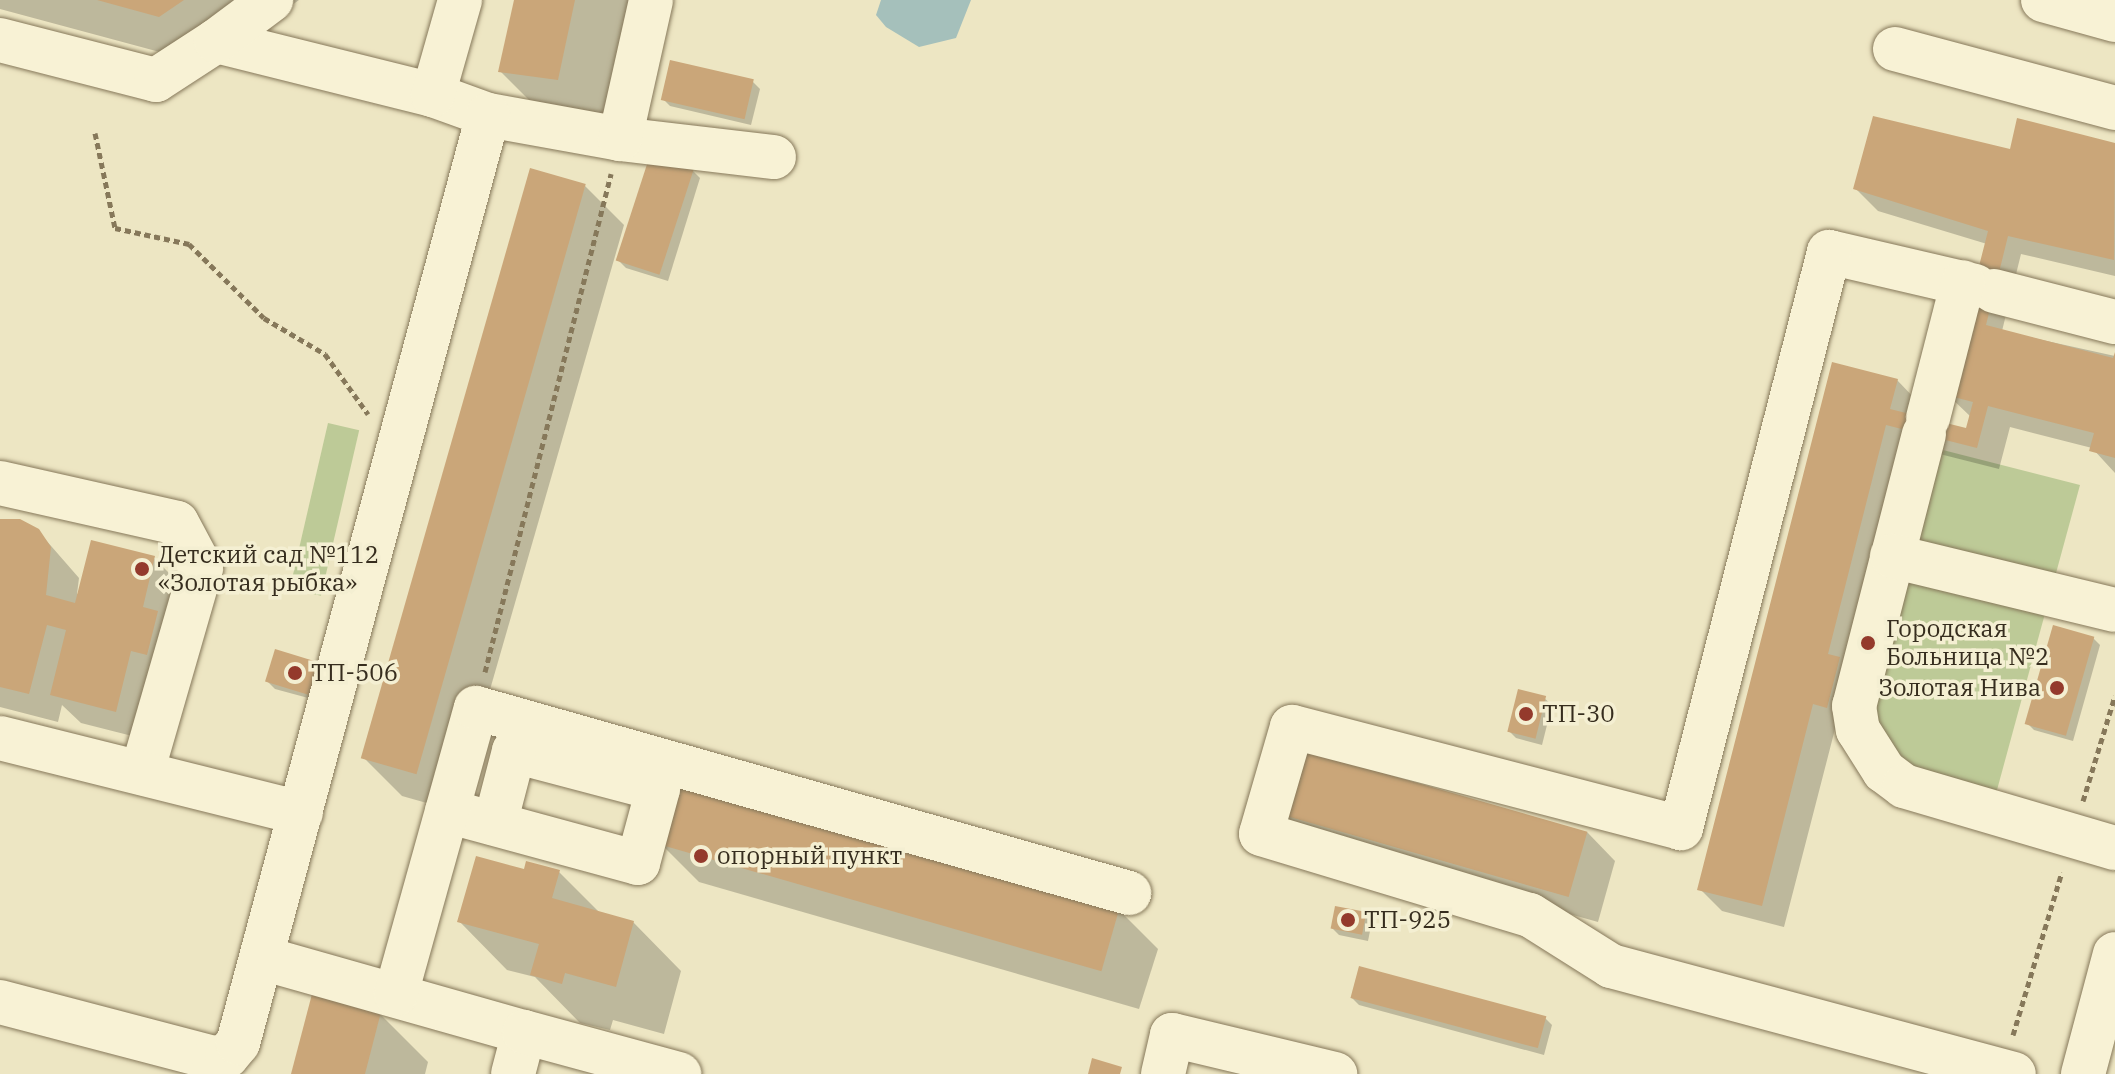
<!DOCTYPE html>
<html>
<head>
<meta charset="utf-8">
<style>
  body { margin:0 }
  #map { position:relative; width:2115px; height:1074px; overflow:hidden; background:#ede6c3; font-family:"IBM Plex Serif",serif }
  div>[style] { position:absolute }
  .green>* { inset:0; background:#bdca97; transform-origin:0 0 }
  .water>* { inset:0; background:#a5c0bb }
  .shadow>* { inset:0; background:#0003 }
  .building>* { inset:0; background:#caa679; transform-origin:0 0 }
  .path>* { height:5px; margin-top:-2.5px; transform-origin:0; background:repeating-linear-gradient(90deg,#86785a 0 6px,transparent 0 10px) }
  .roads { filter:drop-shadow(0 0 2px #86785a) drop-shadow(0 0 2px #86785a) }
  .minor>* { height:44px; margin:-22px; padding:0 22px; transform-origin:22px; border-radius:22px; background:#f8f2d5 }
  .dots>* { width:22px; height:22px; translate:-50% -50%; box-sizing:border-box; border:4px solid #f4efd2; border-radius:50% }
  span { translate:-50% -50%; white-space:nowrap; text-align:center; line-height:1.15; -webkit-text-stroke:7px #f4efd2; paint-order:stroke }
  .poi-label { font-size:24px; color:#362d1e }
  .left { translate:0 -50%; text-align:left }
  .right { translate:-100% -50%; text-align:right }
</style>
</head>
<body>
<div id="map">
  <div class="green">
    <div style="left:328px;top:423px;width:32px;height:170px;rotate:13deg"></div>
    <div style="clip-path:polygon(1935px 448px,2080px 485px,1994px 801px,1907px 775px,1869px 731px)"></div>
  </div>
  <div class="water">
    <div style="clip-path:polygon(881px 0,971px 0,956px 38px,919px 47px,886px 27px,876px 15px)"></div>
  </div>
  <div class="shadow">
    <div style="clip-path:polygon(0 0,299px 0,208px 65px,0 9px)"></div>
    <div style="clip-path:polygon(517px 0,632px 0,606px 127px,548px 119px,500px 71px)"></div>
    <div style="clip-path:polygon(753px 82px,760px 89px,751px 125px,670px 106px,663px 99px)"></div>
    <div style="clip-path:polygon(2019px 121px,2115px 145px,2115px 276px,2021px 254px,2002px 331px,2115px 356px,2115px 473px,2092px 448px,2010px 427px,1999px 469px,1908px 446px,1784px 927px,1722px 911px,1700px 889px,1897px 380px,1919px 403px,1915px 417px,1968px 431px,1971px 417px,1948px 395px,1987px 244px,1878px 211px,1855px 188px,2018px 154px)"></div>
    <div style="clip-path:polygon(693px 171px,700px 178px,668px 281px,626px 268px,619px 261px)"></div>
    <div style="clip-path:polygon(585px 186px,624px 225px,455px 811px,402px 796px,363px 757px)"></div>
    <div style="clip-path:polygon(0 521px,38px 531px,79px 578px,77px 594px,154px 558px,183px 587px,144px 739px,81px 723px,62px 705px,58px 722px,0 707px)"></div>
    <div style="clip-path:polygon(2093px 638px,2100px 645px,2073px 741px,2034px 730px,2027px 723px)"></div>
    <div style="clip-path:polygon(276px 652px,323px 702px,275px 689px,268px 682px)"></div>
    <div style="clip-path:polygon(1544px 698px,1552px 705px,1542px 745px,1516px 738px,1509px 731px)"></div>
    <div style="clip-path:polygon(1282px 813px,1587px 832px,1615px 861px,1598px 922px,1311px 842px)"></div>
    <div style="clip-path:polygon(660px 843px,1119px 910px,1158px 949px,1139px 1009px,699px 882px)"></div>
    <div style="clip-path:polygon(559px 872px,601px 914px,633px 922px,681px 971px,664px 1034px,613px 1020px,610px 1030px,580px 1023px,535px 977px,507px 970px,459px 921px)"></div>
    <div style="clip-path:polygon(1365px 914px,1372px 921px,1368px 941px,1339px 935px,1332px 928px)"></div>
    <div style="clip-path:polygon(1352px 998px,1545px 1018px,1552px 1025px,1544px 1055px,1359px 1005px)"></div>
    <div style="clip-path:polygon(380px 1014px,428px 1062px,425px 1074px,293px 1074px)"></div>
  </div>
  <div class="building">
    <div style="clip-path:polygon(97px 0,184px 0,159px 17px)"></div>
    <div style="clip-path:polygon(514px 0,575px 0,558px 80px,498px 72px)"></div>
    <div style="left:670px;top:60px;width:86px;height:41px;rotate:13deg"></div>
    <div style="clip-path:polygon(1873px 116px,2010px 149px,2017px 118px,2115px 143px,2114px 260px,2008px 236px,1986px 325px,2113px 358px,2115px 352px,2115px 458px,2089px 451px,2094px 433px,1988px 406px,1977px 448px,1886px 425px,1828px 654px,1840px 657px,1827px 708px,1813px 704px,1762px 906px,1697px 890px,1832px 362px,1898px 379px,1890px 409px,1966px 428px,1973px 402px,1946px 395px,1988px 231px,1853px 189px)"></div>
    <div style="left:650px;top:155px;width:46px;height:111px;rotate:18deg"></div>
    <div style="left:530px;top:168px;width:58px;height:614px;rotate:16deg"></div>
    <div style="clip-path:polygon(0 519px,20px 519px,39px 529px,51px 547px,46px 595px,75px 603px,91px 540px,155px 556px,143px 607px,158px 611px,147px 655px,131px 651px,116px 712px,50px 695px,66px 630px,47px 625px,29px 694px,0 687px)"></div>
    <div style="left:2053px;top:625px;width:43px;height:103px;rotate:16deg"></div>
    <div style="left:275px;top:649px;width:52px;height:34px;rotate:17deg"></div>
    <div style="left:1518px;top:689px;width:29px;height:44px;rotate:14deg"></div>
    <div style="left:1299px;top:749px;width:300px;height:68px;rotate:16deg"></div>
    <div style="left:674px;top:782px;width:463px;height:64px;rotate:16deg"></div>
    <div style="clip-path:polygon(476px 856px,524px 869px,526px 861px,560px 870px,552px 898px,634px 921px,616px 987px,565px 973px,562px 984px,530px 975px,539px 944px,457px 922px)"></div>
    <div style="left:1335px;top:906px;width:32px;height:23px;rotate:11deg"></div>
    <div style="left:1359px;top:966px;width:194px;height:33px;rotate:15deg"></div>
    <div style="clip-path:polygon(312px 994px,381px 1012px,365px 1074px,291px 1074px)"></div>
    <div style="clip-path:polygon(1092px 1058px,1122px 1067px,1120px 1074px,1088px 1074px)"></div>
  </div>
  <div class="path">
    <div style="left:95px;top:133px;width:97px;rotate:78.1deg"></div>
    <div style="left:115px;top:228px;width:76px;rotate:12.2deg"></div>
    <div style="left:189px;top:244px;width:105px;rotate:44.6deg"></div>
    <div style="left:264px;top:318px;width:71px;rotate:30.5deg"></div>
    <div style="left:325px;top:354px;width:74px;rotate:54.4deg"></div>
    <div style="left:485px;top:672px;width:514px;rotate:-75.8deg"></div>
    <div style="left:2083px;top:801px;width:110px;rotate:-73.1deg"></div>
    <div style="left:2013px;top:1035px;width:170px;rotate:-73.3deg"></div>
  </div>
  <div class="roads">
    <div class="minor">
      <div style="left:2043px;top:0;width:75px;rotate:15.5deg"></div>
      <div style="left:0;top:40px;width:161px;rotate:14.4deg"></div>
      <div style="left:156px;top:80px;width:72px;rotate:-33deg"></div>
      <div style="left:216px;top:41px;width:224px;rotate:14deg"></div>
      <div style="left:433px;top:95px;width:59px;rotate:20deg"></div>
      <div style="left:488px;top:115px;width:134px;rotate:10.3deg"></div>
      <div style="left:620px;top:139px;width:155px;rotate:6.7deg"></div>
      <div style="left:216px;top:41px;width:69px;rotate:-36.7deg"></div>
      <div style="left:1895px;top:49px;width:228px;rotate:15deg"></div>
      <div style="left:433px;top:95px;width:99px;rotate:-74.1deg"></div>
      <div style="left:620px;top:139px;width:142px;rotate:-77.4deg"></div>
      <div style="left:1975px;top:286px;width:150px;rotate:-166.9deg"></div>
      <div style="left:1829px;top:252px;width:595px;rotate:104.41deg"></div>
      <div style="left:1681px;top:828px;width:402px;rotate:-165.4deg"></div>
      <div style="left:1292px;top:727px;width:111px;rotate:106.2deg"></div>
      <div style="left:1261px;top:834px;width:281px;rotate:16.8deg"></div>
      <div style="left:1530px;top:915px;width:96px;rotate:32.2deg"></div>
      <div style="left:1611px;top:966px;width:417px;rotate:15deg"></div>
      <div style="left:1994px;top:291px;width:125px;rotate:14.4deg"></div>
      <div style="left:1928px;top:418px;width:140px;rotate:-75.6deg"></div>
      <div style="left:1924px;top:434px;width:281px;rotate:104.4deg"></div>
      <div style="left:1854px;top:706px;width:24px;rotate:81deg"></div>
      <div style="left:1858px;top:730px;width:49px;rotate:57.6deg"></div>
      <div style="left:1884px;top:771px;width:25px;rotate:37deg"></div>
      <div style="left:1904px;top:786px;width:220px;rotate:16.4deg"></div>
      <div style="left:0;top:483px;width:181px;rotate:12.7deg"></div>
      <div style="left:177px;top:523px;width:51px;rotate:61.9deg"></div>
      <div style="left:201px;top:568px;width:213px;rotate:106.1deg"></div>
      <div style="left:1892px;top:556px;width:229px;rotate:13.6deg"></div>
      <div style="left:0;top:738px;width:310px;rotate:14deg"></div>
      <div style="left:447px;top:811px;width:198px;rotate:15.2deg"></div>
      <div style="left:638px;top:863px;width:77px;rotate:-74.9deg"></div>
      <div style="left:658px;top:789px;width:149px;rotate:-165.2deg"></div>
      <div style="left:514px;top:751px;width:75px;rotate:104.6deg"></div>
      <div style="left:262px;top:958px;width:272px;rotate:15.8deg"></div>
      <div style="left:524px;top:1032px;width:43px;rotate:104.7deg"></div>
      <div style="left:396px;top:994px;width:297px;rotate:-74.4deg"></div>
      <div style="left:476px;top:708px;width:679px;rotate:15.82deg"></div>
      <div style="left:0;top:1002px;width:221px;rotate:14.7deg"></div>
      <div style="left:214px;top:1058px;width:13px;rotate:-9deg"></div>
      <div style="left:227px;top:1056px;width:17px;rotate:-50deg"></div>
      <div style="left:238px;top:1043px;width:961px;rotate:-74.92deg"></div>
      <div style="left:524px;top:1032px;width:161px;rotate:15.2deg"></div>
      <div style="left:1163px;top:1074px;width:40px;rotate:-77deg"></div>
      <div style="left:1172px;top:1035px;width:168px;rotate:13.5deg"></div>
      <div style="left:2083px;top:1074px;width:124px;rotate:-75.1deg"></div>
    </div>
  </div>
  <div class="dots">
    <div style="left:142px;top:569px;background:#943a2c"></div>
    <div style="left:1868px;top:643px;background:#943a2c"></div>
    <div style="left:295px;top:673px;background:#943a2c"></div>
    <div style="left:2057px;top:688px;background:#943a2c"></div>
    <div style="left:1526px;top:714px;background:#943a2c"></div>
    <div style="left:701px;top:856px;background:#943a2c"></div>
    <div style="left:1348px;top:920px;background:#943a2c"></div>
  </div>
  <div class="poi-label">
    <span class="left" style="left:158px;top:569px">Детский сад №112<br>«Золотая рыбка»</span>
    <span class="left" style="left:1886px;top:643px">Городская<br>Больница №2</span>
    <span class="left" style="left:311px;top:673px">ТП-506</span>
    <span class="right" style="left:2041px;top:688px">Золотая Нива</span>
    <span class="left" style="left:1542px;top:714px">ТП-30</span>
    <span class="left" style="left:717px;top:856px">опорный пункт</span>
    <span class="left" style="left:1364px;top:920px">ТП-925</span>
  </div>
</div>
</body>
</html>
